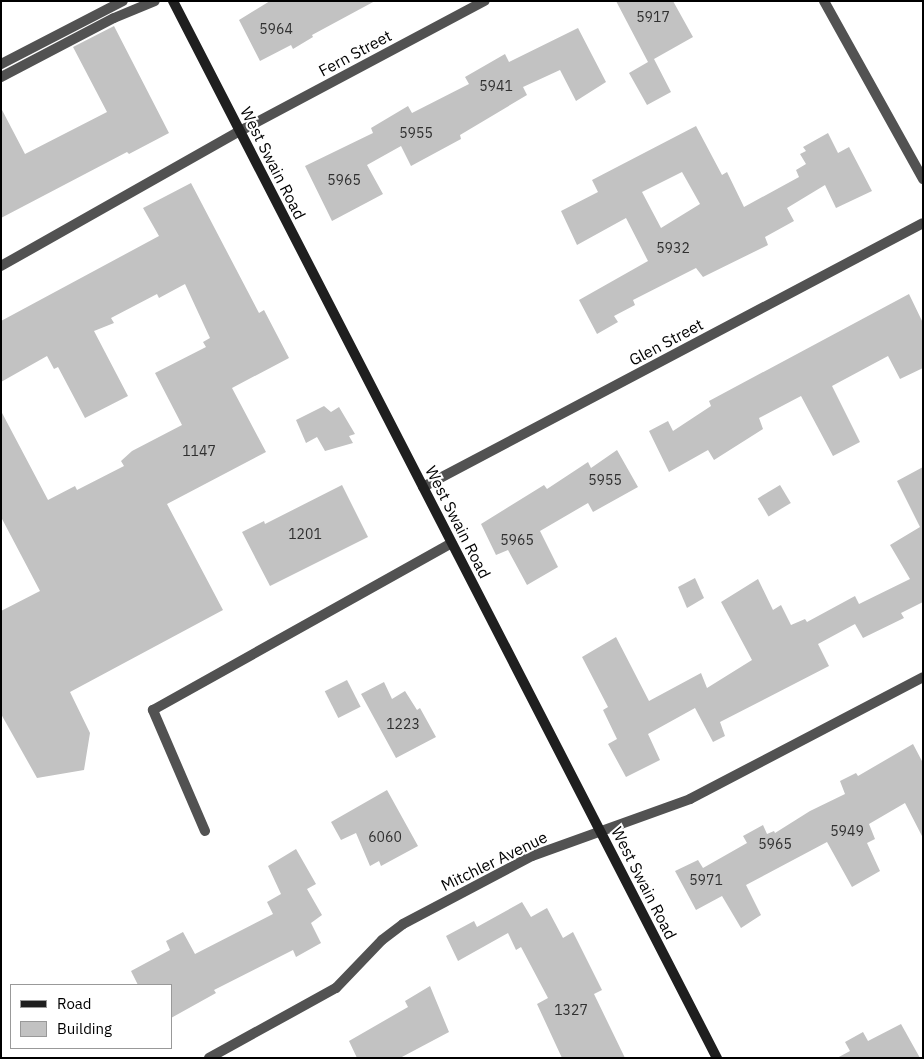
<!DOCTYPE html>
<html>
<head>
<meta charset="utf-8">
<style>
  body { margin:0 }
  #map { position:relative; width:924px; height:1059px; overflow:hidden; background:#fff; font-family:"IBM Plex Sans",sans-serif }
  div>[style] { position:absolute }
  .building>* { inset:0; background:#c2c2c2; transform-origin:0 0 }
  .lane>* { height:10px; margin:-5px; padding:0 5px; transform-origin:5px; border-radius:5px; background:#525252 }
  .street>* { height:10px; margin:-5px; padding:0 5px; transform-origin:5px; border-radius:5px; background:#525252 }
  .secondary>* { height:10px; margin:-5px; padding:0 5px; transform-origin:5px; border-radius:5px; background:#1f1f1f }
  span { translate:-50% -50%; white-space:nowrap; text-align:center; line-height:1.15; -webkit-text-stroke:4px #fff; paint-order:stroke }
  .number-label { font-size:14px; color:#303030 }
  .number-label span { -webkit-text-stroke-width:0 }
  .street-label { font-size:16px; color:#000 }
  .frame { position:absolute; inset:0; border:2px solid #000; pointer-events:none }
  .legend { position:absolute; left:10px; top:984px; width:162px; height:65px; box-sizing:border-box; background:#fff; border:1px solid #999; margin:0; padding:6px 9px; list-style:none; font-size:15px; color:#000 }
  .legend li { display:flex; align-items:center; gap:10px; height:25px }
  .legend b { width:25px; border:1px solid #999 }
</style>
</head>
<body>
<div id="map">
  <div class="building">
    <div style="clip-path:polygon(270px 1px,375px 1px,312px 35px,313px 37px,293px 49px,291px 45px,260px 61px,239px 20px)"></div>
    <div style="clip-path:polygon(616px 1px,673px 1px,693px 37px,654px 59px,671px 92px,647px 105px,629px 73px,648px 62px)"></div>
    <div style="clip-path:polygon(114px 26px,169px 133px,129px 154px,127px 152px,1px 218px,1px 108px,25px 154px,107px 112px,73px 47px)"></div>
    <div style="clip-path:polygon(578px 28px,606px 82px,576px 101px,560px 70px,523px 87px,527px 95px,460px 135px,461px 139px,411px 166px,401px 146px,367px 165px,383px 194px,332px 221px,305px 166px,373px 133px,371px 128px,408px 106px,412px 113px,469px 84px,465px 77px,505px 54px,509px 62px)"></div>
    <div style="clip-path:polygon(evenodd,696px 126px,722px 175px,727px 172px,744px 207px,799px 177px,796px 170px,806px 164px,800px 154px,806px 151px,803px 147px,828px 133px,838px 153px,849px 147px,872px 191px,836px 208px,825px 185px,787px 208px,794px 221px,765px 237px,768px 245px,703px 277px,696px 268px,633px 300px,635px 305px,614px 316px,618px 322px,597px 334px,579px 300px,648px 261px,626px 218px,577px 245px,561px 211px,598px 192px,592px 180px,696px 126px,682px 172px,700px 204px,661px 228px,642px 192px,682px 172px)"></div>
    <div style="clip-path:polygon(191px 183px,259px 313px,264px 310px,289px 358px,232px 388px,266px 452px,167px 504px,223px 610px,70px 692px,90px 733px,84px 770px,37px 778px,1px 714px,1px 611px,40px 591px,1px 517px,1px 411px,48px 500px,75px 486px,77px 490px,124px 466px,121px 461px,132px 451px,182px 425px,155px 373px,206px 347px,203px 342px,210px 338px,185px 284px,159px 298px,157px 294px,111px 318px,114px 323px,94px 331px,128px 396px,85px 418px,58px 367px,54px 369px,47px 356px,1px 382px,1px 321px,159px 236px,143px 208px)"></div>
    <div style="clip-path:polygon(909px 294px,923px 323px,923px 368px,900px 379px,888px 356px,832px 386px,860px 442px,833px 456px,801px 396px,759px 418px,763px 429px,714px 460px,708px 450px,669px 472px,649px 431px,668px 421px,673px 431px,711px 406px,709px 401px)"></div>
    <div style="clip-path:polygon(324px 406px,331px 412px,339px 407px,355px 434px,349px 436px,353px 443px,325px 451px,317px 437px,306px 443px,296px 420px)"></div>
    <div style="clip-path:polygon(617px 450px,638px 487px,593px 512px,588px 503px,540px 531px,558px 567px,527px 585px,508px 550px,496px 555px,481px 524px,544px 485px,547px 489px,588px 462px,591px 468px)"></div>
    <div style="clip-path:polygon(923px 467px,923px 602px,901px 613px,904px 618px,863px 638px,855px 624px,818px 644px,829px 666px,720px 722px,725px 736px,713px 742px,695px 708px,648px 734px,660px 760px,626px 777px,608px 744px,617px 739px,603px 710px,608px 707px,582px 657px,616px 637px,649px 701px,701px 673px,707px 688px,752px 660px,721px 602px,758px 579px,773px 610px,781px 605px,791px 625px,805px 619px,807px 622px,855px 596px,859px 604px,910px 579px,890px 545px,920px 527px,897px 481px)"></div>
    <div style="clip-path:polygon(342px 485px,368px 537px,270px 586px,242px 532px,264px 521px,265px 524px)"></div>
    <div style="left:780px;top:485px;width:21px;height:26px;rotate:59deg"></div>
    <div style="clip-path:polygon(695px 578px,704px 598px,687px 608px,678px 587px)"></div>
    <div style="left:347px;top:680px;width:30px;height:25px;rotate:63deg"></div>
    <div style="clip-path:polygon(384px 682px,392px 699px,405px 691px,417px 710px,420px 708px,436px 737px,396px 758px,361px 694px)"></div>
    <div style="clip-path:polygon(913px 744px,923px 763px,923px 838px,905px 803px,869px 824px,875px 839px,867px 843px,880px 871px,852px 887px,827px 842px,746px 885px,761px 915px,741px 928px,722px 896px,696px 910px,675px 871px,698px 860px,703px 868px,747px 843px,743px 836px,763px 825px,767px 834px,774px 831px,775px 833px,810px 811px,845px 794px,840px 781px,856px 773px,858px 776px)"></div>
    <div style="clip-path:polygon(387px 790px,418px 846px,381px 866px,379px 861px,370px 866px,356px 833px,341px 840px,331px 822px)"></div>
    <div style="clip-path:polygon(296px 849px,316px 884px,307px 889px,322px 915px,311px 923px,321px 943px,296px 957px,293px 950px,214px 990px,216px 993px,171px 1018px,171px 985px,138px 985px,131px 971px,170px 950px,166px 941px,183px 932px,195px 954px,273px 914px,267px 902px,281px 894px,268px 866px)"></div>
    <div style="clip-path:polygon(522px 902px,531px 917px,547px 908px,563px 938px,573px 932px,602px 990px,594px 994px,625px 1058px,562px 1058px,537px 1004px,548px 998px,521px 947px,516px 950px,508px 933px,458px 961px,446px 936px,474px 921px,477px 927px)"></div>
    <div style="clip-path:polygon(430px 986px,449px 1032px,400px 1058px,357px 1058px,349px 1041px,408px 1007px,405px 1001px)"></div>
    <div style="clip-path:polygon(901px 1024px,920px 1058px,837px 1058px,850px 1051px,845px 1042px,863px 1032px,868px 1041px)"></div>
  </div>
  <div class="lane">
    <div style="left:1px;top:64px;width:137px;rotate:-27.3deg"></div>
    <div style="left:1px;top:77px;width:127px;rotate:-27.6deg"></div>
    <div style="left:114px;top:18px;width:44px;rotate:-22.5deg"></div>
    <div style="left:1px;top:266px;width:274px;rotate:-29.5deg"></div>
    <div style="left:205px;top:831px;width:132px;rotate:-113.3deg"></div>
    <div style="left:153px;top:710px;width:342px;rotate:-29.2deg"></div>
  </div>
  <div class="street">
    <div style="left:824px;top:1px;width:204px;rotate:60.9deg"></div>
    <div style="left:240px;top:131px;width:277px;rotate:-28deg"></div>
    <div style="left:423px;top:487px;width:565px;rotate:-27.83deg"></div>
    <div style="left:209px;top:1058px;width:145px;rotate:-28.9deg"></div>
    <div style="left:336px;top:988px;width:66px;rotate:-46.2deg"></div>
    <div style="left:382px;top:940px;width:26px;rotate:-37deg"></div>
    <div style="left:403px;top:924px;width:146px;rotate:-27.8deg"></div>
    <div style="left:532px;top:856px;width:168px;rotate:-19.8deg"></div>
    <div style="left:690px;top:799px;width:263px;rotate:-27.6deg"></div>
  </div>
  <div class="secondary">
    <div style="left:173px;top:1px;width:1189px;rotate:62.77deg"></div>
  </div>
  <div class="number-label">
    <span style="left:653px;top:17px">5917</span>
    <span style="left:276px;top:29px">5964</span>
    <span style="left:496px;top:86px">5941</span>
    <span style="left:416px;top:133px">5955</span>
    <span style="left:344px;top:180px">5965</span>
    <span style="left:673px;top:248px">5932</span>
    <span style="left:199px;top:451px">1147</span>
    <span style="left:605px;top:480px">5955</span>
    <span style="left:305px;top:534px">1201</span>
    <span style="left:517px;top:540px">5965</span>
    <span style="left:403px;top:724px">1223</span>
    <span style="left:847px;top:831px">5949</span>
    <span style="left:385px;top:837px">6060</span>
    <span style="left:775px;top:844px">5965</span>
    <span style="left:706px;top:880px">5971</span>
    <span style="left:571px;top:1010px">1327</span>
  </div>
  <div class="street-label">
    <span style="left:355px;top:53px;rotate:-28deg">Fern Street</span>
    <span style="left:273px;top:163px;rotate:63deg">West Swain Road</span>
    <span style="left:666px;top:342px;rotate:-28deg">Glen Street</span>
    <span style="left:458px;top:522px;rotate:63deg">West Swain Road</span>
    <span style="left:494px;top:861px;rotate:-26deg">Mitchler Avenue</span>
    <span style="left:644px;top:883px;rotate:63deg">West Swain Road</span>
  </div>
  <div class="frame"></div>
  <ul class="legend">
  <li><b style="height:6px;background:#1f1f1f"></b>Road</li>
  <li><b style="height:14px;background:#c2c2c2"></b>Building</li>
  </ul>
</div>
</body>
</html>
